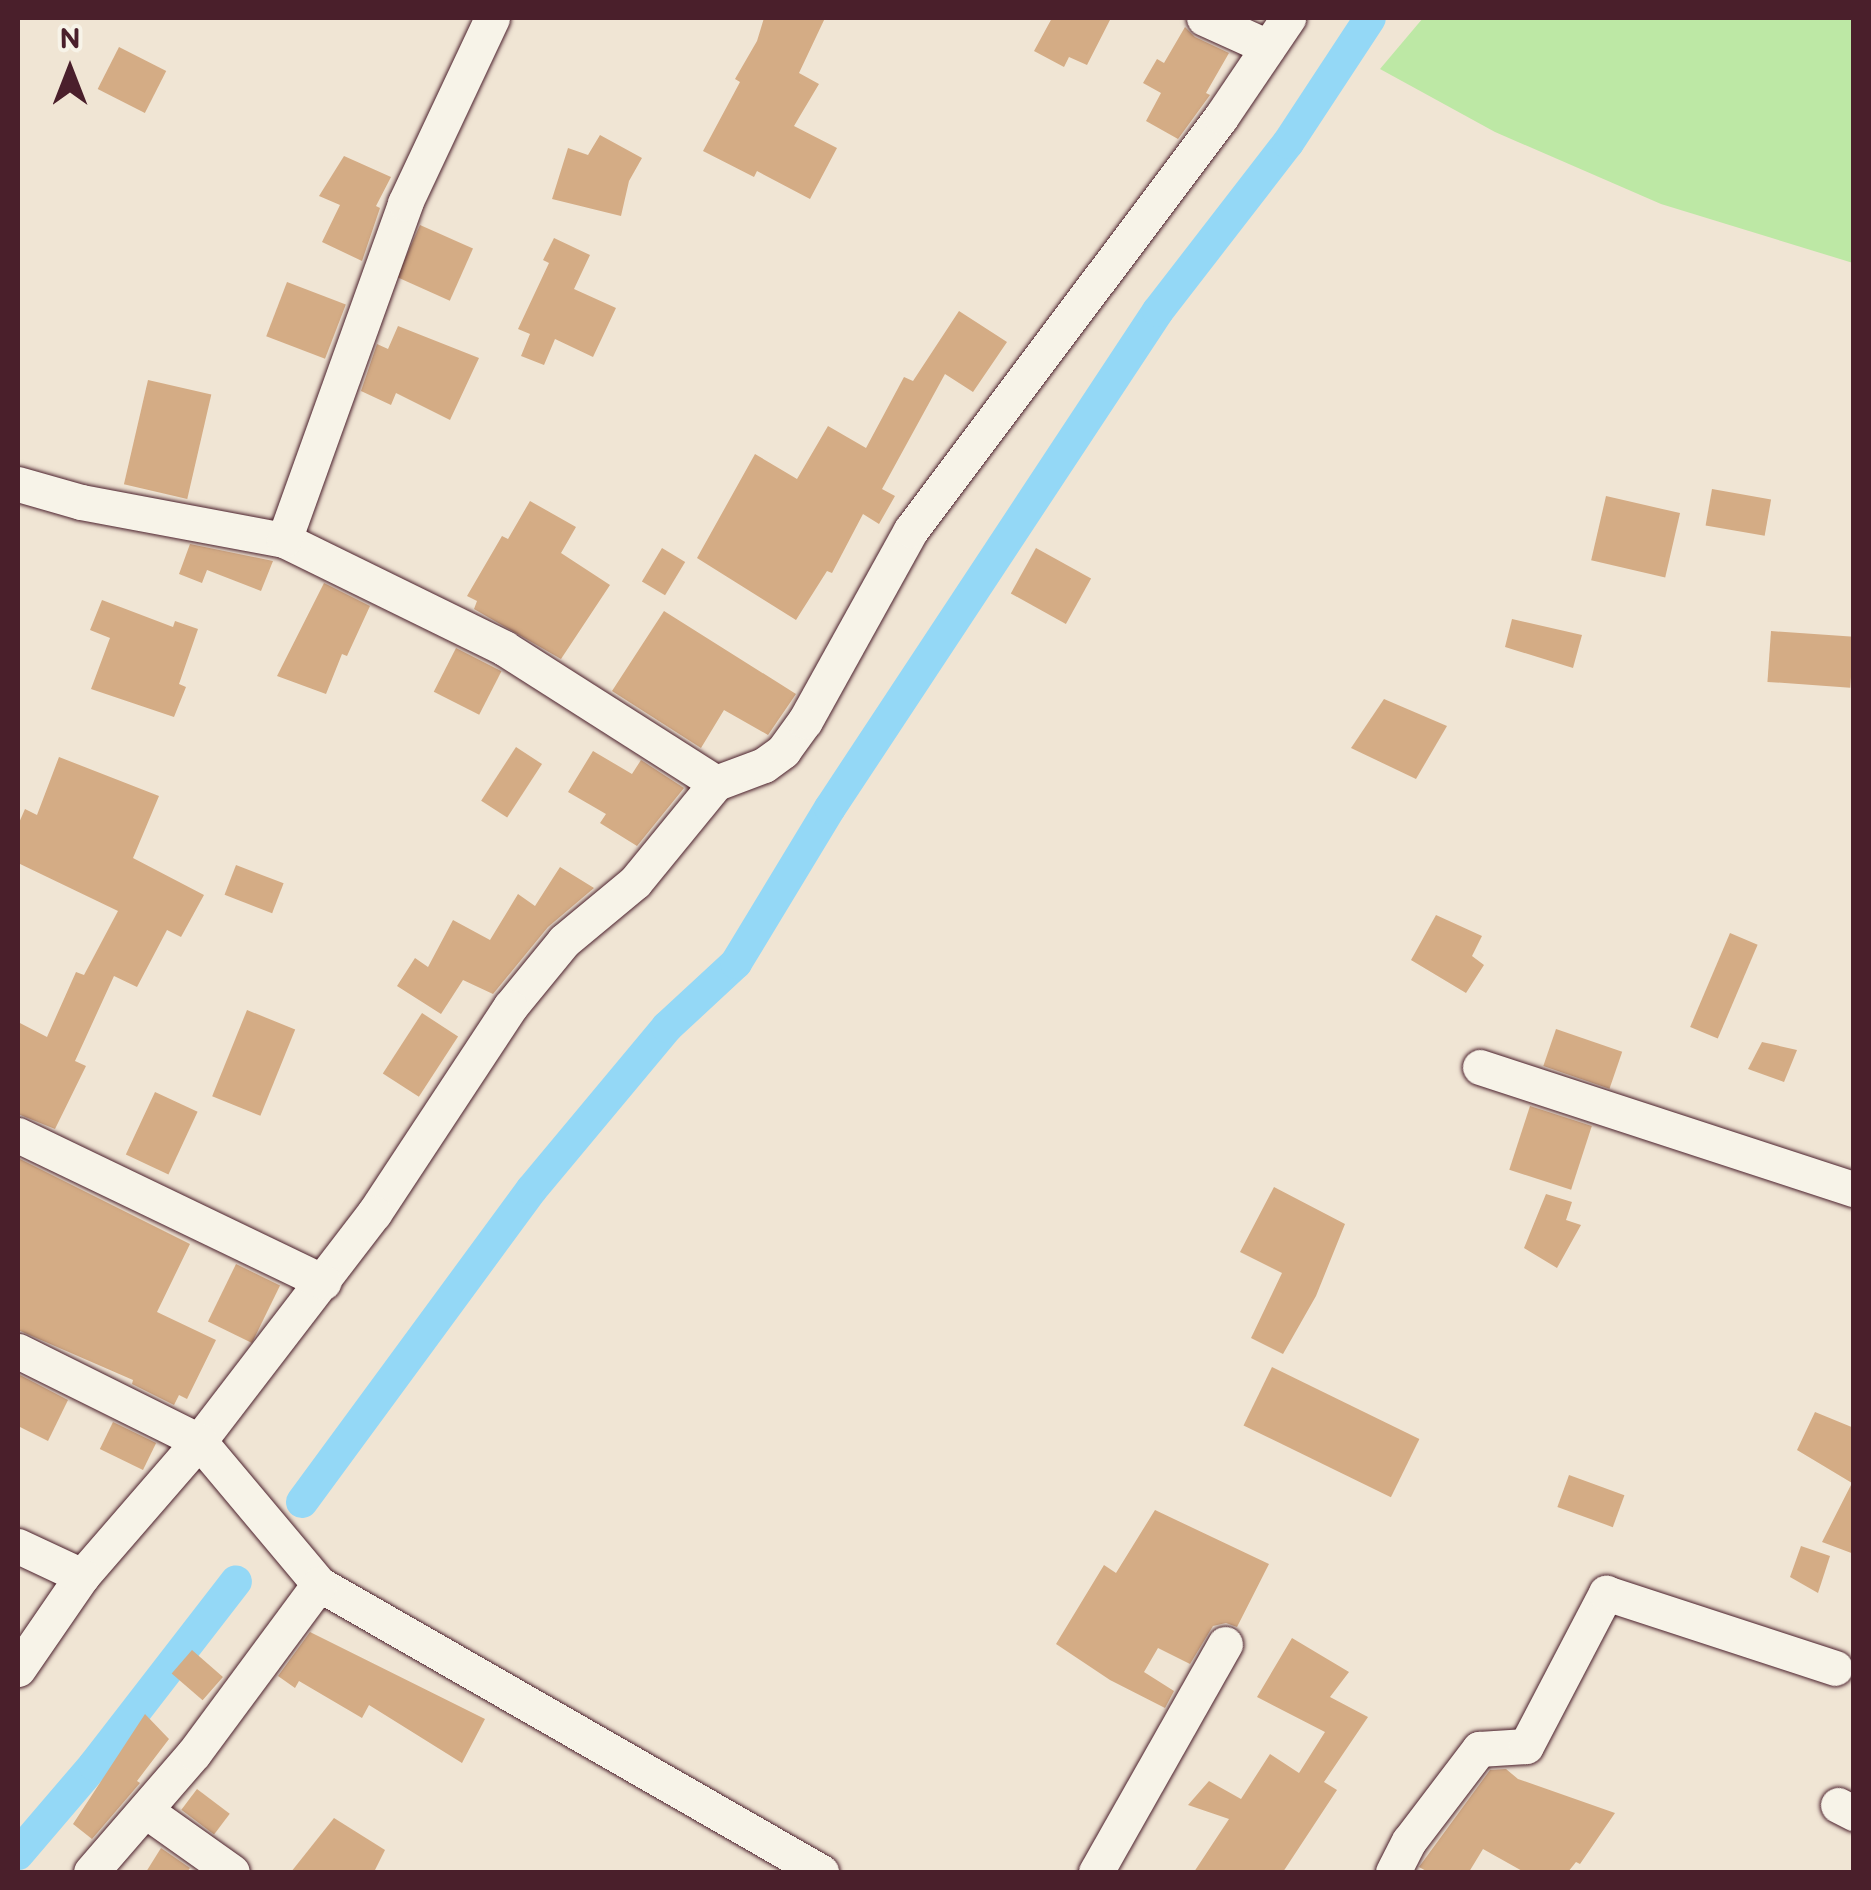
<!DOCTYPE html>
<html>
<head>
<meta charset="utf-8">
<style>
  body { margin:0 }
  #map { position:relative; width:1871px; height:1890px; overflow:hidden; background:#f0e5d4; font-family:"Balsamiq Sans",sans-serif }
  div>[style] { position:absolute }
  .green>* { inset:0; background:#bde8a5 }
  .canal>* { height:32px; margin:-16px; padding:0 16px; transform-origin:16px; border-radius:16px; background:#94d8f6 }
  .building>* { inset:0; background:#d4ac85; transform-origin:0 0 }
  .roads { filter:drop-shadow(0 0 2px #4a1f2b) drop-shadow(0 0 2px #4a1f2b) }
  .minor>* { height:35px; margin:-17.5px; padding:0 17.5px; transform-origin:17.5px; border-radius:17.5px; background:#f7f3e8 }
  span { translate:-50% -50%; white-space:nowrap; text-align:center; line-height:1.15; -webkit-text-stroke:8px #f7f3e8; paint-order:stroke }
  .frame { position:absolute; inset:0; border:20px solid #4a1f2b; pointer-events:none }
  .north { position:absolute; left:20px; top:20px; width:100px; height:100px; -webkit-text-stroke:8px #f7f3e8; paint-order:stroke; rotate:0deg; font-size:28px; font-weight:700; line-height:40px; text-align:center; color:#4a1f2b }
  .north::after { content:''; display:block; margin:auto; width:35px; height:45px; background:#4a1f2b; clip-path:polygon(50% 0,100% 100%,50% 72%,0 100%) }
</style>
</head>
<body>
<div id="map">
  <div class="green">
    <div style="clip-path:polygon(1423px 18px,1853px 18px,1853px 263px,1661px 204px,1495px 132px,1380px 69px)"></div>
  </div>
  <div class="canal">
    <div style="left:302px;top:1502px;width:388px;rotate:-53.7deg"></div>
    <div style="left:532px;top:1189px;width:211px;rotate:-50.2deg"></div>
    <div style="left:667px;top:1027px;width:94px;rotate:-42.8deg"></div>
    <div style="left:736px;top:963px;width:181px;rotate:-58.8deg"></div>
    <div style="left:830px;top:808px;width:595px;rotate:-56.58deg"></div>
    <div style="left:1158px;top:311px;width:212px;rotate:-52.3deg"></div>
    <div style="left:1288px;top:143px;width:149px;rotate:-56.7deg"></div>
    <div style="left:18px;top:1854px;width:117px;rotate:-49.5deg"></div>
    <div style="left:94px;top:1765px;width:232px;rotate:-52.3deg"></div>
  </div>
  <div class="building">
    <div style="clip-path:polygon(764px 18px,825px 18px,799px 73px,819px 84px,794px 126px,837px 148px,810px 199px,757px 171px,754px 177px,703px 151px,740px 82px,735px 79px,757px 41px)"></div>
    <div style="clip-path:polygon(1052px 18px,1111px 18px,1087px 65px,1069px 57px,1064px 67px,1034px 51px)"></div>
    <div style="clip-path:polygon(1185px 27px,1195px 37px,1229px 53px,1206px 93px,1210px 95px,1178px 139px,1146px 121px,1161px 93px,1143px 83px,1157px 59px,1164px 63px)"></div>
    <div style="left:119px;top:47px;width:53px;height:47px;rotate:27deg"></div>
    <div style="clip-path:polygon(600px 135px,642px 158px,629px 181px,621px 216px,552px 199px,568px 148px,588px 155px)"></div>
    <div style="clip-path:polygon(344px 156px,391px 177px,376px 206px,380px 208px,362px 261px,322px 242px,340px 205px,319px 196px)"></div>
    <div style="left:420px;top:225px;width:58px;height:57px;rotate:24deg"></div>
    <div style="clip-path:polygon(554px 238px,590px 255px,574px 289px,616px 308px,593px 357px,555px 339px,544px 365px,521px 356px,530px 334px,518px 329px,549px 263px,543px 260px)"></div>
    <div style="left:287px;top:282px;width:63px;height:58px;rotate:21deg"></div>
    <div style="clip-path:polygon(959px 311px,1007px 342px,973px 392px,945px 374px,882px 489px,895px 496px,879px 524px,863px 514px,832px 573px,827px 571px,796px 620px,697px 558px,755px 454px,797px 479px,828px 426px,866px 448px,904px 377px,913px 381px)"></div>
    <div style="clip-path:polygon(398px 326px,479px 358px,450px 420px,396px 393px,391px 405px,361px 391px,377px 344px,388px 349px)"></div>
    <div style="left:148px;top:380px;width:65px;height:107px;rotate:13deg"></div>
    <div style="left:1712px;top:489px;width:60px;height:37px;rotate:10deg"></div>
    <div style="left:1606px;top:496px;width:76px;height:66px;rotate:13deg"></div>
    <div style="clip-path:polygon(530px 501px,576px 527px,561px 553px,610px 585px,561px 659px,474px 609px,477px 601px,467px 596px,502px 536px,508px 539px)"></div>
    <div style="clip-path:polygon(190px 544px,273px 561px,261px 591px,207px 570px,202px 583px,179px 574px)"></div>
    <div style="left:662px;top:548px;width:27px;height:39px;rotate:31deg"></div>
    <div style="left:1036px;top:548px;width:63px;height:52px;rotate:29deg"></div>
    <div style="clip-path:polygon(324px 583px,370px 606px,347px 656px,342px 654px,326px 694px,277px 676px)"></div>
    <div style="clip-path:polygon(102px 600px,173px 627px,175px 621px,198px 629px,179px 684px,186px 687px,174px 717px,91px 689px,110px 638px,90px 630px)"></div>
    <div style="clip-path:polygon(664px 611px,796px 694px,768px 735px,724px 710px,701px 748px,612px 691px)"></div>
    <div style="clip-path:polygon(1512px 619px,1582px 635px,1573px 668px,1505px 647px)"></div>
    <div style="left:1771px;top:631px;width:83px;height:51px;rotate:4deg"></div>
    <div style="left:456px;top:648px;width:51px;height:49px;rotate:27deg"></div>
    <div style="clip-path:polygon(1384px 699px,1447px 726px,1416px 779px,1351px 748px)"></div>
    <div style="left:516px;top:747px;width:31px;height:64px;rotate:33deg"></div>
    <div style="clip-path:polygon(593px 751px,632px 774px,641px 760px,684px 788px,637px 846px,600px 823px,606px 814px,568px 792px)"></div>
    <div style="clip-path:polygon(59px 757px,159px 796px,133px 858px,204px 895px,181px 937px,167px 930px,137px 987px,114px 976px,75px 1061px,86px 1066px,55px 1129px,18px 1114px,18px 1022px,47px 1037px,76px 972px,84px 975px,118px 911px,18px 863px,18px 825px,25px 809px,37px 815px)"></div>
    <div style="left:236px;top:865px;width:51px;height:32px;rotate:21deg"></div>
    <div style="clip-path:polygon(560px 867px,594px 888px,548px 927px,493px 994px,463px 980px,441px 1014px,397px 986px,415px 958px,428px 967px,453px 920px,490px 940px,518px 894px,535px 906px)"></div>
    <div style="clip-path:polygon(1436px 915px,1482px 936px,1472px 956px,1484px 965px,1466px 993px,1411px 960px)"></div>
    <div style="left:1730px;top:933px;width:30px;height:102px;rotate:23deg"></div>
    <div style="left:247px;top:1010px;width:52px;height:93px;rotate:22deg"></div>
    <div style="left:422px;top:1013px;width:43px;height:72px;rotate:33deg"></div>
    <div style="left:1556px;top:1029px;width:70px;height:39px;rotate:19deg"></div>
    <div style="clip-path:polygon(1762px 1042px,1797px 1050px,1784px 1082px,1748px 1069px)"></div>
    <div style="left:155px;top:1092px;width:47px;height:69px;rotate:25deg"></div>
    <div style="left:1530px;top:1106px;width:65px;height:67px;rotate:18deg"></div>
    <div style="clip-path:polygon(18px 1158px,190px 1244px,157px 1312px,216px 1340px,187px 1399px,179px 1395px,174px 1405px,132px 1384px,133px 1380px,18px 1330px)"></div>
    <div style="clip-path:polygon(1274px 1187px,1345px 1224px,1316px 1296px,1283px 1354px,1251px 1338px,1282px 1273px,1240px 1252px)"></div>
    <div style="clip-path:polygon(1546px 1194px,1572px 1202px,1566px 1220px,1581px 1225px,1557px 1268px,1524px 1248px)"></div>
    <div style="left:236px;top:1264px;width:49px;height:64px;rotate:26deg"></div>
    <div style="left:1272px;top:1367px;width:164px;height:65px;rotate:26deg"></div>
    <div style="clip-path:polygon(18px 1374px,68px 1400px,48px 1441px,18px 1426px)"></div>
    <div style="clip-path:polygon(1815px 1412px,1854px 1428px,1854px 1554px,1822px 1542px,1852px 1483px,1797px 1450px)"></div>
    <div style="left:113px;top:1422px;width:48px;height:30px;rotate:26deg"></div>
    <div style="left:1569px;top:1475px;width:59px;height:34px;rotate:20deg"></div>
    <div style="clip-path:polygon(1155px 1510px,1269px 1564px,1237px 1627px,1226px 1623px,1213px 1626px,1190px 1664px,1158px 1648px,1144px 1672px,1174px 1691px,1165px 1708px,1110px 1680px,1056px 1644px,1104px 1565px,1116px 1573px)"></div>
    <div style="clip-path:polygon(1801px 1546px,1830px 1556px,1818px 1593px,1790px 1577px)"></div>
    <div style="clip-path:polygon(310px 1632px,485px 1719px,462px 1763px,369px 1705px,362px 1718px,299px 1681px,295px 1688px,278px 1676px)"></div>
    <div style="clip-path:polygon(1292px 1638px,1349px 1672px,1330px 1697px,1368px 1717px,1324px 1782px,1337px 1790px,1283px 1872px,1194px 1872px,1229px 1819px,1188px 1805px,1209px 1781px,1241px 1799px,1270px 1754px,1299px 1773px,1325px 1732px,1257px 1697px)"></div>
    <div style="left:192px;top:1650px;width:41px;height:31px;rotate:41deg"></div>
    <div style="clip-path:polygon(145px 1714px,169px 1739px,137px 1781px,140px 1783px,92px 1839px,73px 1824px)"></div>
    <div style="clip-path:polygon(1506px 1769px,1518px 1779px,1615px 1813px,1580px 1864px,1576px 1862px,1568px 1872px,1524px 1872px,1483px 1849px,1469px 1872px,1428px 1872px,1419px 1867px,1490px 1770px)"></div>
    <div style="left:197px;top:1789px;width:41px;height:26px;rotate:37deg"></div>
    <div style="clip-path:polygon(334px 1818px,385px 1850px,374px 1872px,291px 1872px)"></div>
    <div style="clip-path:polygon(161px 1848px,190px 1868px,187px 1872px,146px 1872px)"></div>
  </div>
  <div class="roads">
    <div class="minor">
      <div style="left:1204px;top:18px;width:70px;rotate:24.4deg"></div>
      <div style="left:18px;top:484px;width:66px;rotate:15.9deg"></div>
      <div style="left:81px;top:502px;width:207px;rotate:10.6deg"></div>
      <div style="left:284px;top:540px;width:245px;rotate:26.1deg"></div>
      <div style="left:504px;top:648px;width:251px;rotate:32.5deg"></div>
      <div style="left:716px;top:783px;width:128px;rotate:129.3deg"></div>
      <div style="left:635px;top:882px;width:92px;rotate:140.3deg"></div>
      <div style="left:564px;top:941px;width:85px;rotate:129.3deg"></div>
      <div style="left:510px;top:1007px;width:247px;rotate:123.4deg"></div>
      <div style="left:374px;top:1213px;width:287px;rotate:127.5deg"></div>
      <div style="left:199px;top:1441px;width:179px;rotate:130.9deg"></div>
      <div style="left:82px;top:1576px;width:113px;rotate:124.5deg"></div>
      <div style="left:284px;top:540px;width:358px;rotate:-70.2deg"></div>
      <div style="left:405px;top:203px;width:204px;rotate:-64.8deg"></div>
      <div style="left:716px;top:783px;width:51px;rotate:-20.6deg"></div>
      <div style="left:764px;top:765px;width:24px;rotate:-36deg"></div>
      <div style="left:783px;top:751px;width:37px;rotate:-54deg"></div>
      <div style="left:805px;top:721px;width:218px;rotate:-61deg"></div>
      <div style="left:911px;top:530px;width:516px;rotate:-53.11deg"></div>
      <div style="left:1221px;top:117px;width:120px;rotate:-55.9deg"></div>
      <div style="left:1480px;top:1067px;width:393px;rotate:18.1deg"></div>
      <div style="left:18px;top:1135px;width:339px;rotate:25.7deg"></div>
      <div style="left:18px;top:1351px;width:202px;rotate:26.4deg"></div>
      <div style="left:199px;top:1441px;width:187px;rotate:50deg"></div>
      <div style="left:319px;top:1584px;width:579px;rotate:29.84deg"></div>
      <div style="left:18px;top:1546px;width:71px;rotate:25.1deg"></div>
      <div style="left:1838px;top:1805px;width:18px;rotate:27deg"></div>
      <div style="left:146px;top:1811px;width:105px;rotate:35.3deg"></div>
      <div style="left:91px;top:1872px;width:157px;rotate:-49.1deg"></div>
      <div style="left:194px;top:1753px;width:210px;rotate:-53.5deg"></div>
      <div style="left:1096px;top:1872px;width:262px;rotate:-60.5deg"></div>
      <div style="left:1393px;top:1872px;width:35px;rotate:-63deg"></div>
      <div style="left:1409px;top:1841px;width:116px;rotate:-52.7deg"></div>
      <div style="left:1479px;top:1749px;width:47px;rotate:-3.7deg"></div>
      <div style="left:1526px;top:1746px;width:173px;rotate:-62.4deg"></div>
      <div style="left:1606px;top:1593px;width:241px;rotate:18.1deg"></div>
    </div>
  </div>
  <div class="frame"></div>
  <div class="north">N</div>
</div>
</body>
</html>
